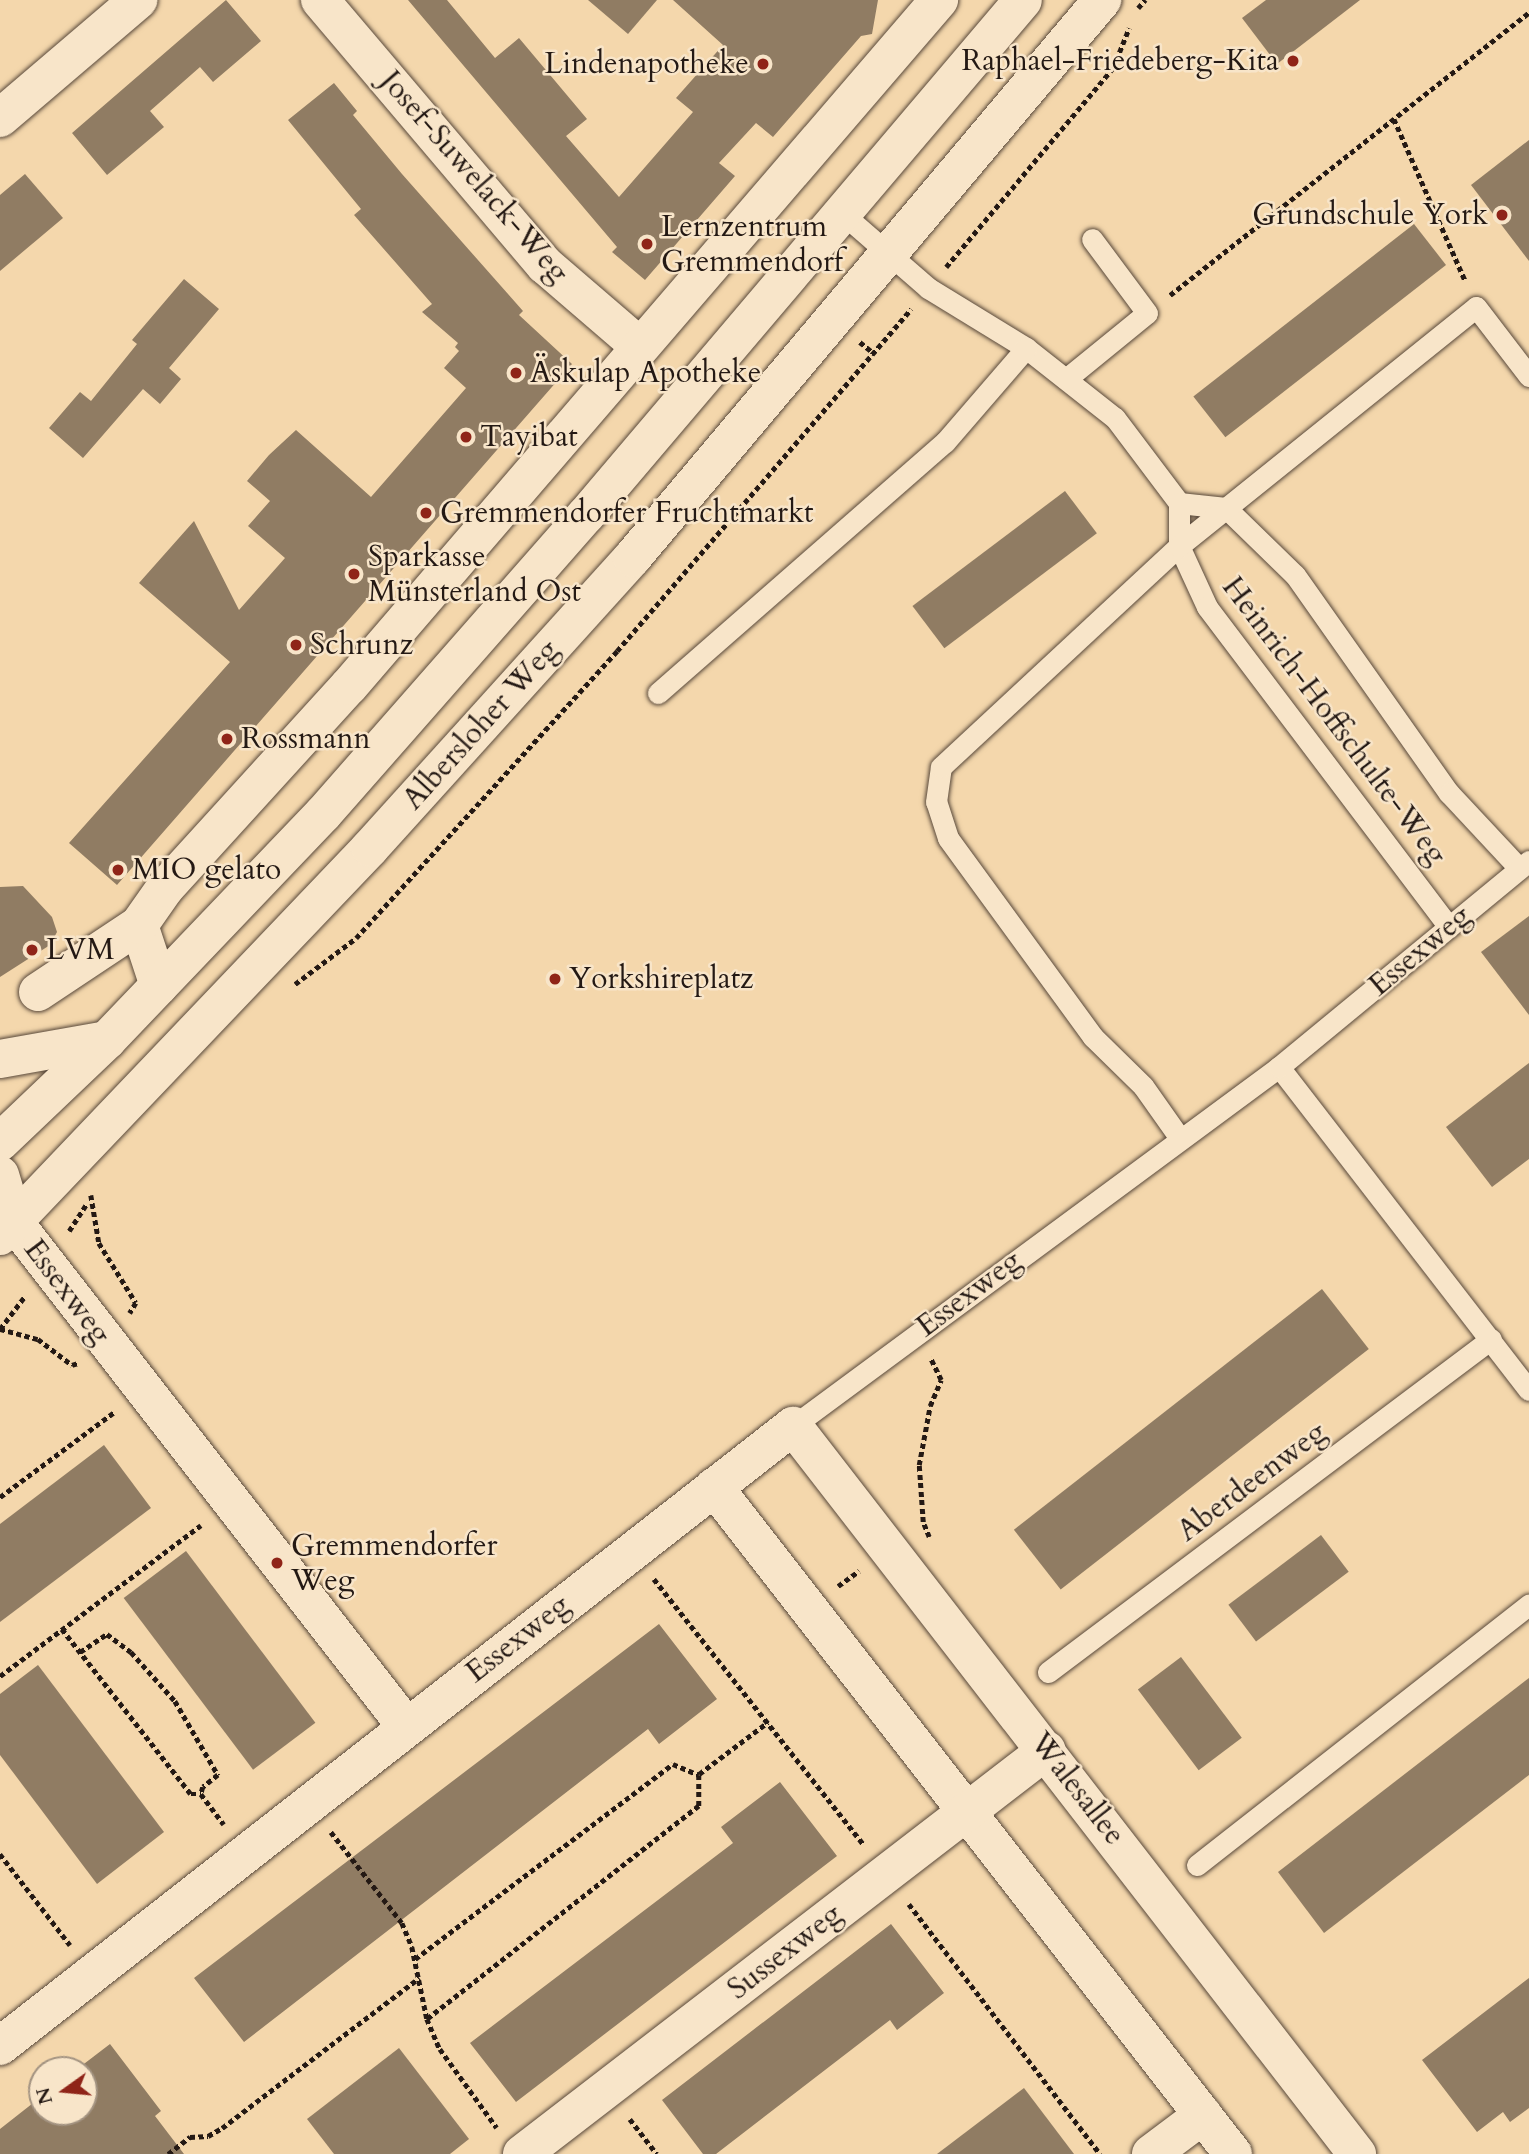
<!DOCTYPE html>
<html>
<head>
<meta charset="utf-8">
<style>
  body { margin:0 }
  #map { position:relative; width:1529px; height:2154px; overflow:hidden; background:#f4d7ac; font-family:Cardo,serif }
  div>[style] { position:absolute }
  .building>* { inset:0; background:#907c63; transform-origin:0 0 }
  .path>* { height:4.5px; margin-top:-2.25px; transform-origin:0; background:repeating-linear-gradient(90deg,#241914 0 5px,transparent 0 8.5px) }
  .roads { filter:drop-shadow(0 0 2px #58483a) drop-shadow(0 0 2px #58483a) }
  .lane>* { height:21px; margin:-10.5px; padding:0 10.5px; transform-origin:10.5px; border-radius:10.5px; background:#f8e5c9 }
  .street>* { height:38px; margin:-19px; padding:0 19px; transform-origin:19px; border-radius:19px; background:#f8e5c9 }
  .secondary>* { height:38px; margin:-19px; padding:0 19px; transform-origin:19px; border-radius:19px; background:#f8e5c9 }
  .dots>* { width:19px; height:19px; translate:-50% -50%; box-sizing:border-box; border:4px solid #f8e5c9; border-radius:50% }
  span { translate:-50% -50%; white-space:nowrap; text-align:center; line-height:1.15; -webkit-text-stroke:5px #f8e5c9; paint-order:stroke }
  .poi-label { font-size:30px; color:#241914 }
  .right { translate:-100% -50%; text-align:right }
  .left { translate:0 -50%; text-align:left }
  .street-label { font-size:30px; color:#241914 }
  .north { position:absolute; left:28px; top:2056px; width:70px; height:70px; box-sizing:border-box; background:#f8e5c9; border:2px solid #a39381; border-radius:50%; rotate:255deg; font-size:19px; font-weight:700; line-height:28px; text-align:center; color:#241914 }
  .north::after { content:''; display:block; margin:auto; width:24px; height:32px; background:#8f2418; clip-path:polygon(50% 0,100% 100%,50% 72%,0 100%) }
</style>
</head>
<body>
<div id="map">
  <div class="building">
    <div style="clip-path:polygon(226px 0,261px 41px,213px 82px,200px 67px,150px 111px,164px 127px,107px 175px,72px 133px)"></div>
    <div style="clip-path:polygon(408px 0,447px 0,495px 58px,519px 38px,587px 119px,566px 136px,619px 197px,693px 112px,676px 98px,723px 45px,673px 0,878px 0,872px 34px,861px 36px,773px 137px,756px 123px,719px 163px,735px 176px,645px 280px,612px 252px,617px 247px)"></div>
    <div style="clip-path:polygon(588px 0,657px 0,628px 34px)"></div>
    <div style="clip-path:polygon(1266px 0,1360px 0,1277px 64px,1242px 18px)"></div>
    <div style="clip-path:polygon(334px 83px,357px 111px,353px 115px,402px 174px,523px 311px,519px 315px,572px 364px,117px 885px,69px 843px,230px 662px,139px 583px,194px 521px,239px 610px,285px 558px,248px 526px,270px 501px,247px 481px,269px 455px,296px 430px,371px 497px,466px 388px,444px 368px,459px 351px,455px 347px,458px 343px,422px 312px,432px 304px,354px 215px,361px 209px,288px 120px)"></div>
    <div style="clip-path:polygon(1529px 140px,1529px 261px,1471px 185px)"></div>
    <div style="clip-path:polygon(25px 174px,63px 218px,0 271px,0 195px)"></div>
    <div style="left:1414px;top:224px;width:52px;height:280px;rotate:52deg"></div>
    <div style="clip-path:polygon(184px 279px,219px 309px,169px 368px,181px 379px,160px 404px,143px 389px,83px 458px,49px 428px,80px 392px,91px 401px,137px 344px,132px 340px)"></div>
    <div style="left:1065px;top:491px;width:53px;height:191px;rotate:53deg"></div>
    <div style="clip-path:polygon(23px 886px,52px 917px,57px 932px,50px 945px,0 977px,0 887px)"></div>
    <div style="clip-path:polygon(1529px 916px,1529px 1015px,1481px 952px)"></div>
    <div style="clip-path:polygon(1529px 1063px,1529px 1159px,1492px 1187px,1446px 1127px)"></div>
    <div style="left:1322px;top:1289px;width:76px;height:391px;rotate:52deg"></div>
    <div style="clip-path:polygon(104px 1445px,151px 1508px,0 1622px,0 1524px)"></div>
    <div style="left:1321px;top:1535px;width:46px;height:116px;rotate:53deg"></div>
    <div style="left:186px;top:1551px;width:215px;height:78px;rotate:53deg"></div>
    <div style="clip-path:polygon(659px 1624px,717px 1699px,659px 1744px,648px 1729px,244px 2042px,194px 1978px)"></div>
    <div style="left:1181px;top:1657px;width:101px;height:54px;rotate:53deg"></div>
    <div style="clip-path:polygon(38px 1665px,164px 1832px,97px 1884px,0 1755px,0 1694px)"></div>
    <div style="clip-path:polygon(1529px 1678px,1529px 1775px,1324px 1933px,1278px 1872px)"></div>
    <div style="clip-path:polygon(780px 1782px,837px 1856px,516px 2102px,470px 2043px,733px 1843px,721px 1827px)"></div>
    <div style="clip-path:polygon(891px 1924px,944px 1993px,897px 2030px,890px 2020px,716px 2154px,703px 2154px,662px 2100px)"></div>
    <div style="clip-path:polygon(1529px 1978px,1529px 2108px,1510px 2122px,1503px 2112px,1477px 2132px,1422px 2060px)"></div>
    <div style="clip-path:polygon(110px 2044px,161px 2111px,155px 2116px,184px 2154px,0 2154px,0 2129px,42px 2096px,42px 2112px,84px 2112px,84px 2070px,76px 2070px)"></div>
    <div style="clip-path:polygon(399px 2048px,469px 2139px,450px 2154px,334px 2154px,307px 2119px)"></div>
    <div style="clip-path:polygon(1024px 2088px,1074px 2154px,937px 2154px)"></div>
  </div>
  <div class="path">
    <div style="left:1138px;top:8px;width:11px;rotate:-49deg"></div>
    <div style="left:1394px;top:119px;width:176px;rotate:66.2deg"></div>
    <div style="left:946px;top:267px;width:260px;rotate:-50deg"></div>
    <div style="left:1113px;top:68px;width:43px;rotate:-68.2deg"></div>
    <div style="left:1170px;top:295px;width:457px;rotate:-38.2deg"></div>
    <div style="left:860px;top:342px;width:19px;rotate:39deg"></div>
    <div style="left:295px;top:984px;width:76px;rotate:-37deg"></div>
    <div style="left:356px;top:938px;width:388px;rotate:-47.7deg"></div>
    <div style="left:617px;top:651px;width:451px;rotate:-49.3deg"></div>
    <div style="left:91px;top:1195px;width:49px;rotate:80.5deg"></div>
    <div style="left:99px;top:1243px;width:70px;rotate:58.3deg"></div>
    <div style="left:136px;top:1303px;width:12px;rotate:121deg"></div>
    <div style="left:69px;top:1231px;width:33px;rotate:-57deg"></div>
    <div style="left:0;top:1329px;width:41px;rotate:-52.9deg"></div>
    <div style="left:0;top:1329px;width:39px;rotate:15deg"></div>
    <div style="left:38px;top:1339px;width:43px;rotate:37.4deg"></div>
    <div style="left:72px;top:1365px;width:6px;rotate:-18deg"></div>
    <div style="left:0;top:1497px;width:144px;rotate:-36.6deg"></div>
    <div style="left:929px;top:1537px;width:16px;rotate:-112deg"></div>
    <div style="left:923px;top:1522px;width:57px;rotate:-94deg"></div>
    <div style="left:919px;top:1465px;width:60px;rotate:-79.4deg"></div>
    <div style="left:930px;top:1406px;width:28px;rotate:-67deg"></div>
    <div style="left:941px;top:1380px;width:25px;rotate:-116deg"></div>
    <div style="left:654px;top:1579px;width:337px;rotate:51.7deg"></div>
    <div style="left:838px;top:1586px;width:26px;rotate:-36deg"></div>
    <div style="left:62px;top:1629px;width:209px;rotate:52deg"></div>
    <div style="left:191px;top:1794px;width:10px"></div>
    <div style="left:201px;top:1794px;width:38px;rotate:53deg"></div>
    <div style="left:80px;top:1652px;width:32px;rotate:-34deg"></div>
    <div style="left:107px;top:1634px;width:30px;rotate:37deg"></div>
    <div style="left:131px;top:1652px;width:66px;rotate:48.1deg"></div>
    <div style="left:175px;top:1701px;width:86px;rotate:59.8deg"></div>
    <div style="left:218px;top:1775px;width:19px;rotate:141deg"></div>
    <div style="left:203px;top:1787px;width:7px;rotate:106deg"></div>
    <div style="left:0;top:1676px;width:251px;rotate:-36.9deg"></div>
    <div style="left:699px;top:1774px;width:86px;rotate:-37deg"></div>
    <div style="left:331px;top:1832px;width:115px;rotate:52deg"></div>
    <div style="left:402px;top:1923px;width:26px;rotate:67deg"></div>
    <div style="left:412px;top:1947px;width:74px;rotate:78.2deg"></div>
    <div style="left:427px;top:2019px;width:33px;rotate:67deg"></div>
    <div style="left:440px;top:2049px;width:97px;rotate:54.2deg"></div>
    <div style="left:0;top:1854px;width:115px;rotate:52.4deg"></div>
    <div style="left:909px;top:1904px;width:315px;rotate:52.6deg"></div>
    <div style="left:415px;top:1959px;width:323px;rotate:-37.1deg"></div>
    <div style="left:673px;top:1764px;width:28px;rotate:23deg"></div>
    <div style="left:699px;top:1775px;width:31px;rotate:90deg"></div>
    <div style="left:699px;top:1806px;width:345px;rotate:141.9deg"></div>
    <div style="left:630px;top:2119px;width:44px;rotate:52.4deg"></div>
    <div style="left:168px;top:2154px;width:28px;rotate:-38deg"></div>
    <div style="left:190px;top:2137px;width:18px;rotate:-3deg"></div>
    <div style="left:208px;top:2136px;width:16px;rotate:-30deg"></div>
    <div style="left:222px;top:2128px;width:248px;rotate:-37.3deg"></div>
  </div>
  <div class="roads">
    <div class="lane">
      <div style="left:843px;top:214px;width:113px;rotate:41deg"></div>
      <div style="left:928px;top:288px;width:115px;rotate:31.5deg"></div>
      <div style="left:1026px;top:348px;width:113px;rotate:38.2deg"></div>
      <div style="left:1115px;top:418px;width:106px;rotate:53deg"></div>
      <div style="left:1179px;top:503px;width:43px;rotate:90deg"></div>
      <div style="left:1179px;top:546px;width:67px;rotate:65.3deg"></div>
      <div style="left:1207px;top:607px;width:401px;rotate:52.9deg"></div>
      <div style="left:1066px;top:379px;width:104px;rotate:-39.2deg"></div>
      <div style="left:1147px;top:313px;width:92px;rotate:-126.6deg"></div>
      <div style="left:1179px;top:503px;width:47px;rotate:6.1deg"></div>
      <div style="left:1226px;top:508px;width:96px;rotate:44.2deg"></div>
      <div style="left:1295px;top:575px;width:267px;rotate:54.8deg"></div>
      <div style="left:1449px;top:793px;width:103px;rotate:47deg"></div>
      <div style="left:658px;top:693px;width:381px;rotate:-41.2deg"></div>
      <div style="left:945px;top:442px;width:124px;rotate:-49.2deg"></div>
      <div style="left:1279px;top:1067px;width:408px;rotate:52.3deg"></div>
      <div style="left:1179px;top:1137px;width:62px;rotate:-125.2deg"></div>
      <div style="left:1143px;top:1086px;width:70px;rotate:-135.6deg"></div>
      <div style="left:1093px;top:1037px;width:246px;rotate:-126.1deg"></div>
      <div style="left:948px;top:838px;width:38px;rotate:-108deg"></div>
      <div style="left:936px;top:802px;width:35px;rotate:-82deg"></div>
      <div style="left:941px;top:767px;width:325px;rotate:-42.9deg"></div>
      <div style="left:1179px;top:546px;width:381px;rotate:-38.8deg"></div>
      <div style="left:1476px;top:307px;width:87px;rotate:52.5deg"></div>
      <div style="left:793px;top:1426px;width:604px;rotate:-36.45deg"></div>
      <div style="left:1279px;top:1067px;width:324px;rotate:-39.5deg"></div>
      <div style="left:1048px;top:1672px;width:554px;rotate:-36.93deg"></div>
      <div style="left:1197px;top:1865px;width:422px;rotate:-38.1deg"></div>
    </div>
    <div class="street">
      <div style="left:320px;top:0;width:348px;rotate:49.7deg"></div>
      <div style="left:545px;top:265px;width:123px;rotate:40.7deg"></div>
      <div style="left:0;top:118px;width:182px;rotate:-40.5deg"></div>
      <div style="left:139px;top:925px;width:64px;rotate:71.8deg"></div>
      <div style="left:38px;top:992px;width:121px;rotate:-33.6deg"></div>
      <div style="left:139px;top:925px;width:45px;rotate:-54.9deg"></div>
      <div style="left:165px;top:888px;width:273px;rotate:-47.7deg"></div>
      <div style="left:349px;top:686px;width:905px;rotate:-49.3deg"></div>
      <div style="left:14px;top:1222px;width:638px;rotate:52.13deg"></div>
      <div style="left:714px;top:1487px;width:845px;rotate:52.11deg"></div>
      <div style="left:0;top:2046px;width:1007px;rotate:-38.02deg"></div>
      <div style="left:793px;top:1426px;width:921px;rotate:52.23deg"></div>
      <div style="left:522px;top:2154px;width:662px;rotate:-37.58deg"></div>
      <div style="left:1151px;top:2154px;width:65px;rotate:-36.9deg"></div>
    </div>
    <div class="secondary">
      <div style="left:0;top:1059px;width:109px;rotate:-10.1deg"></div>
      <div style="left:0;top:1142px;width:148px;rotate:-43.6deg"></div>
      <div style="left:107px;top:1040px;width:313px;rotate:-46.3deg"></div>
      <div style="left:323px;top:814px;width:398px;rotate:-48.7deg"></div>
      <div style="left:586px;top:515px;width:675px;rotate:-49.68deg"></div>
      <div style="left:0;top:1175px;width:49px;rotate:73.4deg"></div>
      <div style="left:0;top:1236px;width:536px;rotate:-46.36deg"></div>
      <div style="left:370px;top:848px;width:391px;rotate:-47.9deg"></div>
      <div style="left:632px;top:558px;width:730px;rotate:-49.89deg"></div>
    </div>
  </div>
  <div class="dots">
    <div style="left:1293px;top:61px;background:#8f2418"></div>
    <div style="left:763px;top:64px;background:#8f2418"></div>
    <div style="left:1502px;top:215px;background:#8f2418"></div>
    <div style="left:647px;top:244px;background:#8f2418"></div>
    <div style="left:516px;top:373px;background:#8f2418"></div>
    <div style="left:466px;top:437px;background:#8f2418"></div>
    <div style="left:426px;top:513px;background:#8f2418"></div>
    <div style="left:354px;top:574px;background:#8f2418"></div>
    <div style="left:296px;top:645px;background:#8f2418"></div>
    <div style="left:227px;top:739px;background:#8f2418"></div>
    <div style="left:118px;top:870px;background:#8f2418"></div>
    <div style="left:32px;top:950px;background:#8f2418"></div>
    <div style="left:555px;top:979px;background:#8f2418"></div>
    <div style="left:277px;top:1563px;background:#8f2418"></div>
  </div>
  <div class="poi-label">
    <span class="right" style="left:1279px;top:61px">Raphael-Friedeberg-Kita</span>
    <span class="right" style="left:749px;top:64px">Lindenapotheke</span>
    <span class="right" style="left:1488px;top:215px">Grundschule York</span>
    <span class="left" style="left:661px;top:244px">Lernzentrum<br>Gremmendorf</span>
    <span class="left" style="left:530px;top:373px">Äskulap Apotheke</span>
    <span class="left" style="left:480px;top:437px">Tayibat</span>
    <span class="left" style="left:440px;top:513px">Gremmendorfer Fruchtmarkt</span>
    <span class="left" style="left:368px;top:574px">Sparkasse<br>Münsterland Ost</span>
    <span class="left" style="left:310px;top:645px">Schrunz</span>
    <span class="left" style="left:241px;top:739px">Rossmann</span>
    <span class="left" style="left:132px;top:870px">MIO gelato</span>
    <span class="left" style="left:46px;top:950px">LVM</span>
    <span class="left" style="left:569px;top:979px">Yorkshireplatz</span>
    <span class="left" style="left:291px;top:1563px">Gremmendorfer<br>Weg</span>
  </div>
  <div class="street-label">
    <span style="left:474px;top:177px;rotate:49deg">Josef-Suwelack-Weg</span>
    <span style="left:1334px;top:721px;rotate:53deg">Heinrich-Hoffschulte-Weg</span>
    <span style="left:481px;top:725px;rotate:-48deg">Albersloher Weg</span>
    <span style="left:1420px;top:951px;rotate:-40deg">Essexweg</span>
    <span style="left:67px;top:1292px;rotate:53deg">Essexweg</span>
    <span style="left:969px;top:1294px;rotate:-37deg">Essexweg</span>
    <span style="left:1252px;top:1482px;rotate:-37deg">Aberdeenweg</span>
    <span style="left:518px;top:1639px;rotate:-38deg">Essexweg</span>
    <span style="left:1077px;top:1789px;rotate:52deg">Walesallee</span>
    <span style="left:785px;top:1952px;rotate:-38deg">Sussexweg</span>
  </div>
  <div class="north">N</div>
</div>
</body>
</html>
